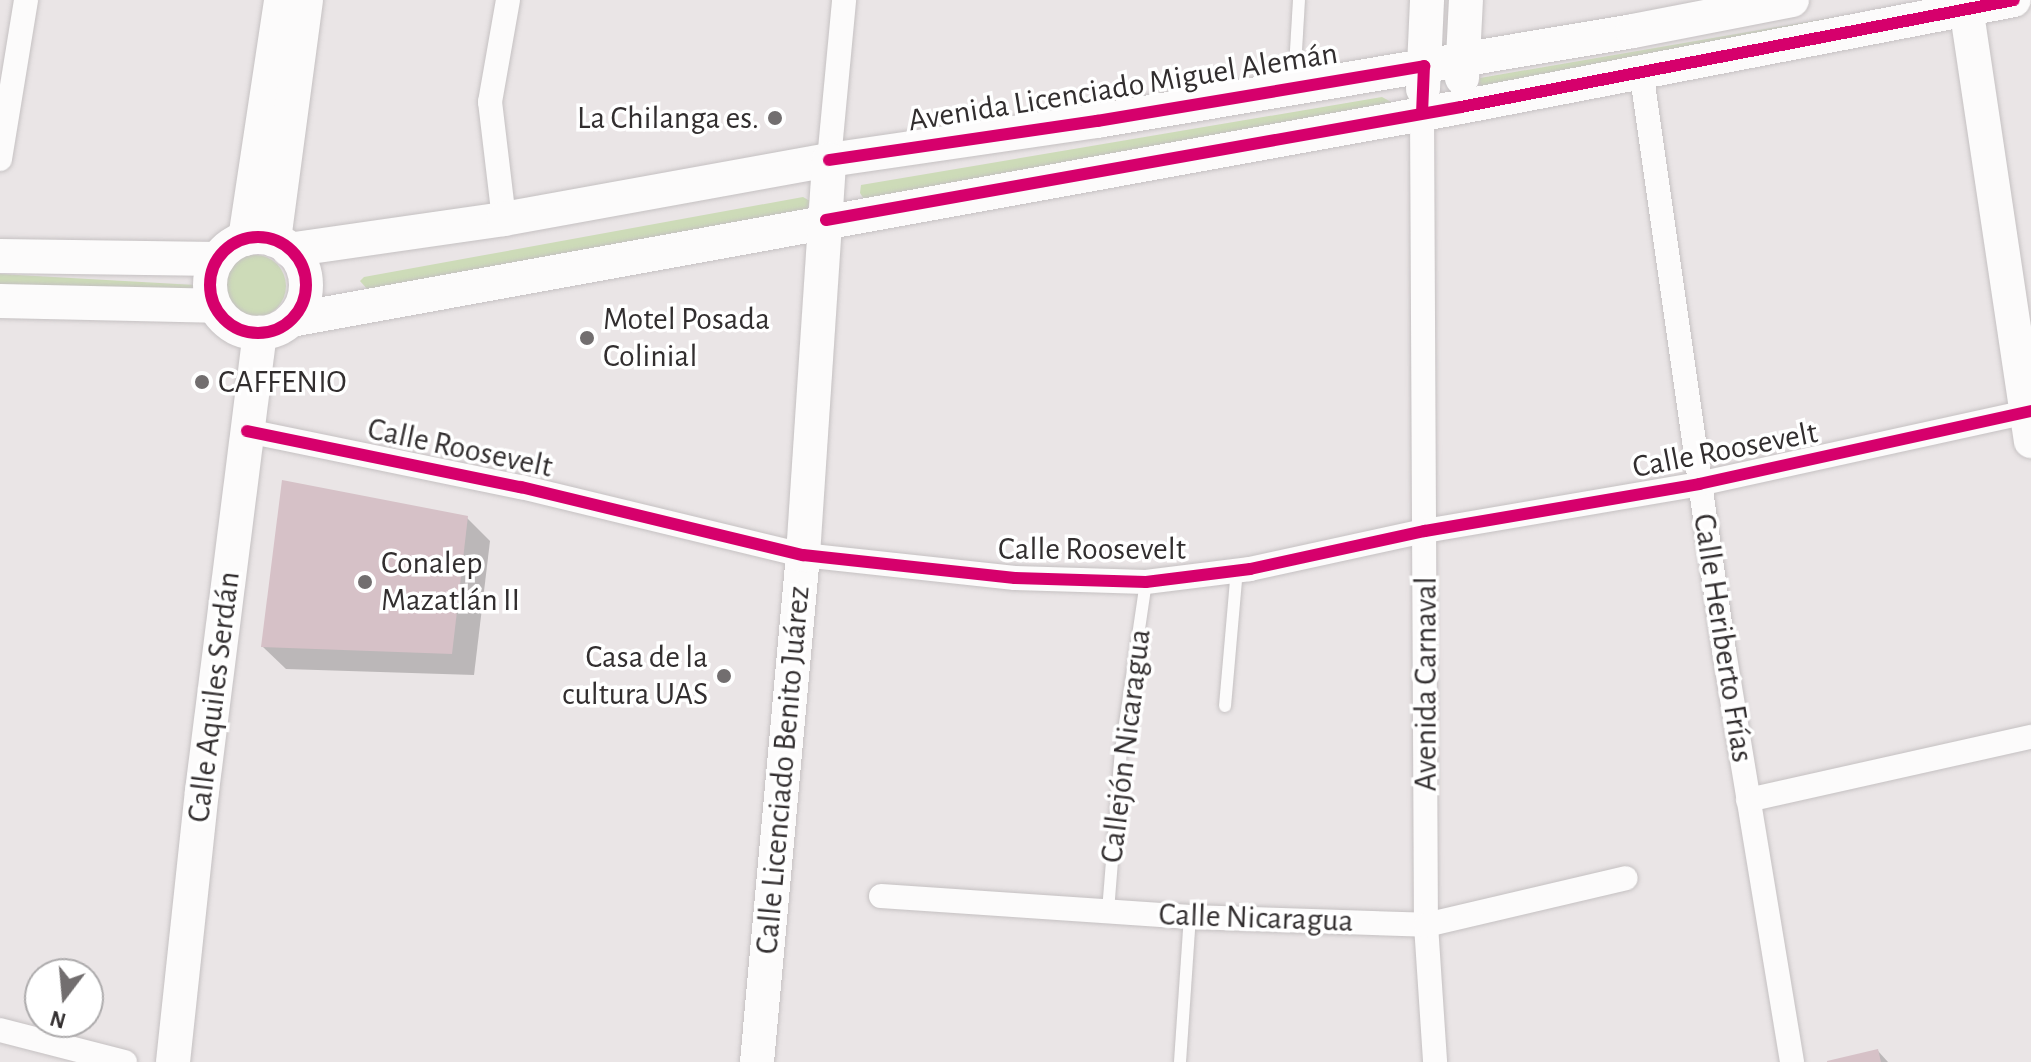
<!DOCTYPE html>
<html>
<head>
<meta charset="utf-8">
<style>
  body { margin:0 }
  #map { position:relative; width:2031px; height:1062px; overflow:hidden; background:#eae5e6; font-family:"Alegreya Sans",sans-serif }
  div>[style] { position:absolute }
  .green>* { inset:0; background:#cddbb8 }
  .round { border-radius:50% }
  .shadow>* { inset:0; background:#0003 }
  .building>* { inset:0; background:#d6c1c7 }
  .roads { filter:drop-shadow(0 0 2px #c5c1c2) drop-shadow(0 0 2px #c5c1c2) }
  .lane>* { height:12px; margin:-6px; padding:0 6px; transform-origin:6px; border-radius:6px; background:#fcfbfb }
  .street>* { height:24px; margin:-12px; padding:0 12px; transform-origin:12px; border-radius:12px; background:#fcfbfb }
  .secondary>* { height:34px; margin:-17px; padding:0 17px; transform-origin:17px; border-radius:17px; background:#fcfbfb }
  .secondary>.ring { margin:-17px; padding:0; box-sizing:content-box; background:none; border:34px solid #fcfbfb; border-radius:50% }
  .cycleway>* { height:12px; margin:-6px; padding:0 6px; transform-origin:6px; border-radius:6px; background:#d6006c }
  .cycleway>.ring { margin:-6px; padding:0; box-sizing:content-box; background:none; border:12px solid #d6006c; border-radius:50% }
  .dots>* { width:22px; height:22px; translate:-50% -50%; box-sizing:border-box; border:4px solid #fff; border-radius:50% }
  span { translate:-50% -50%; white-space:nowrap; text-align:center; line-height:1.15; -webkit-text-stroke:7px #fff; paint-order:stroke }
  .street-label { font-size:32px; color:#322e2f }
  .poi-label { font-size:32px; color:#322e2f }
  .right { translate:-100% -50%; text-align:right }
  .left { translate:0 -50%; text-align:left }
  .north { position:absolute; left:24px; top:958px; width:80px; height:80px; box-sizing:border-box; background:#fff; border:2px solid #adabac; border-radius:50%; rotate:196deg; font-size:22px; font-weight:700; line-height:32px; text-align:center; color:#322e2f }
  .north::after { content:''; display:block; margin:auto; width:28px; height:36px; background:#726e6f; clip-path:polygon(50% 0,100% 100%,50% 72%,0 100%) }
</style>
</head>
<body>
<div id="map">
  <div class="green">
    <div style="clip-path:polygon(1923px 2px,1487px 91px,1479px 84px,1480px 78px)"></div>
    <div style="clip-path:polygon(1382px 97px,1393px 103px,864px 199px,860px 193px,861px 185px)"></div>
    <div style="clip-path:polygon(803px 197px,810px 201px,807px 210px,368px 290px,360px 281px,364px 277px)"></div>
    <div class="round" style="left:224px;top:255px;width:62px;height:62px"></div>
    <div style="clip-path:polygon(0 274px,195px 285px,193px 298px,0 294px)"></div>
  </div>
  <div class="shadow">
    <div style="clip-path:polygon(467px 518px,490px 541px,474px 675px,286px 669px,263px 647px)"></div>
    <div style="clip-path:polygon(1878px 1051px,1888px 1062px,1831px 1062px)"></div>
  </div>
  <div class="building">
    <div style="clip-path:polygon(282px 480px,468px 516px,452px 654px,261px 647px)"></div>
    <div style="clip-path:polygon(1878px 1049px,1881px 1062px,1827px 1062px,1827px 1061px)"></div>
  </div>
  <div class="roads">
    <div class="lane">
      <div style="left:1294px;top:84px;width:84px;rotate:-86.6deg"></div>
      <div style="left:1225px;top:706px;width:137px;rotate:-85deg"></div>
      <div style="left:1108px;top:911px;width:161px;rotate:-85.4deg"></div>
      <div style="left:1121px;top:751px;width:171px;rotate:-81.6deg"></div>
      <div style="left:1180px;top:1062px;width:145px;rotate:-86.1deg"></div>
    </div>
    <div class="street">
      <div style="left:1641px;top:70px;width:587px;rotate:81.87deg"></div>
      <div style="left:1724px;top:651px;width:417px;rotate:80.6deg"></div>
      <div style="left:1422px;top:113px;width:812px;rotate:89.72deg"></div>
      <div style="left:1426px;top:925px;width:137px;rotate:86.2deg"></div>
      <div style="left:0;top:159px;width:161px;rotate:-80.7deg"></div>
      <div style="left:829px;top:160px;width:161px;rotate:-84.6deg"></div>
      <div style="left:504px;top:219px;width:118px;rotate:-96.8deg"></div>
      <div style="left:490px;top:102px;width:104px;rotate:-80deg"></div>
      <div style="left:247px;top:431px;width:280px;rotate:11.6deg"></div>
      <div style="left:521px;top:487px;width:290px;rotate:13.6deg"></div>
      <div style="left:803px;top:555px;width:213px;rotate:6.2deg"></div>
      <div style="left:1015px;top:578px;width:131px;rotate:1.7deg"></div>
      <div style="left:1146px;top:582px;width:105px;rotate:-7.1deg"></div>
      <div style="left:1250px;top:569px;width:179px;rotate:-12.3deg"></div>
      <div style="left:1425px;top:531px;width:278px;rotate:-9.7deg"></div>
      <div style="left:1699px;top:484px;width:340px;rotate:-12.4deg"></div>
      <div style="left:1748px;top:800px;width:290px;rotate:-12.6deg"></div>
      <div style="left:881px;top:896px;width:310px;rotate:3.9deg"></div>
      <div style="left:1190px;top:917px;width:236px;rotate:1.9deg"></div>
      <div style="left:1426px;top:925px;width:205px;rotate:-13.2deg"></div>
      <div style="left:0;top:1030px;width:129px;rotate:14.4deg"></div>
    </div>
    <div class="secondary">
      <div style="left:1965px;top:0;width:446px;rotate:81.5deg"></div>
      <div style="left:1462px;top:78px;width:78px;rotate:-87.1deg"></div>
      <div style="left:1423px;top:89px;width:89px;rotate:-87.4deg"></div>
      <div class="ring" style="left:210px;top:237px;width:62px;height:62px"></div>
      <div style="left:245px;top:239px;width:242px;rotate:-81.4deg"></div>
      <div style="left:274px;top:240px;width:242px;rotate:-82.4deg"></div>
      <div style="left:289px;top:250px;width:217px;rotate:-8.2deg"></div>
      <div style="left:504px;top:219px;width:330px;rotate:-10.3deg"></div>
      <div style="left:829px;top:160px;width:271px;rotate:-8.3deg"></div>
      <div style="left:1097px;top:121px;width:544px;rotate:-9.53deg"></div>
      <div style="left:1633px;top:31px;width:162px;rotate:-11deg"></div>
      <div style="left:0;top:256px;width:218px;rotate:0.8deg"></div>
      <div style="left:0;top:301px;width:214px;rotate:1.3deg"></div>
      <div style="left:291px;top:320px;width:1189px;rotate:-10.32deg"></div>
      <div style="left:1461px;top:107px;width:563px;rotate:-10.95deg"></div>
      <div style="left:173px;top:1062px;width:273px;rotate:-83.9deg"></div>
      <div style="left:202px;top:791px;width:462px;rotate:-82.8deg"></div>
      <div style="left:757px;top:1062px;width:509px;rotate:-84.82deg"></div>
      <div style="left:803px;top:555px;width:396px;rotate:-86.2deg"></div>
    </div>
  </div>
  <div class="cycleway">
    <div style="left:829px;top:160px;width:271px;rotate:-8.3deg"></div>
    <div style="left:1097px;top:121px;width:332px;rotate:-9.5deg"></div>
    <div style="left:1424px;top:66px;width:47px;rotate:92.4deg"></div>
    <div style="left:826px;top:220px;width:645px;rotate:-10.09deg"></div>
    <div style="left:1461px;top:107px;width:563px;rotate:-10.95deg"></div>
    <div class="ring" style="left:210px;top:237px;width:84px;height:84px"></div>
    <div style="left:247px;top:431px;width:280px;rotate:11.6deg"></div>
    <div style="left:521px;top:487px;width:290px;rotate:13.6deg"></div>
    <div style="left:803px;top:555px;width:213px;rotate:6.2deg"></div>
    <div style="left:1015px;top:578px;width:131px;rotate:1.7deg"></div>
    <div style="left:1146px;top:582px;width:105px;rotate:-7.1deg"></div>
    <div style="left:1250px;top:569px;width:179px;rotate:-12.3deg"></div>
    <div style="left:1425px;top:531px;width:278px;rotate:-9.7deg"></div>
    <div style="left:1699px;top:484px;width:340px;rotate:-12.4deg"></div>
  </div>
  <div class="dots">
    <div style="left:775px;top:118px;background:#726e6f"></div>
    <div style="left:587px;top:338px;background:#726e6f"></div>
    <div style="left:202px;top:382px;background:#726e6f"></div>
    <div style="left:365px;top:582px;background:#726e6f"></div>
    <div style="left:724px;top:676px;background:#726e6f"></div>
  </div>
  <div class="street-label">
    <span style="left:1123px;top:87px;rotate:-9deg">Avenida Licenciado Miguel Alemán</span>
    <span style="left:460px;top:448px;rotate:12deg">Calle Roosevelt</span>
    <span style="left:1725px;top:450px;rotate:-11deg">Calle Roosevelt</span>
    <span style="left:1092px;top:549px">Calle Roosevelt</span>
    <span style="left:1723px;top:638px;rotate:81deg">Calle Heriberto Frías</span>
    <span style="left:1426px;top:684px;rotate:-90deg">Avenida Carnaval</span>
    <span style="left:214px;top:697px;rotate:-83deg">Calle Aquiles Serdán</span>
    <span style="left:1126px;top:746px;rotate:-83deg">Callejón Nicaragua</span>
    <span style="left:783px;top:770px;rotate:-85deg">Calle Licenciado Benito Juárez</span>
    <span style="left:1256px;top:918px;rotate:2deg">Calle Nicaragua</span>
  </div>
  <div class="poi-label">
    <span class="right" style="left:759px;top:118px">La Chilanga es.</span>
    <span class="left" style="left:603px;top:338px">Motel Posada<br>Colinial</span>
    <span class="left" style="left:218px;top:382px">CAFFENIO</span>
    <span class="left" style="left:381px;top:582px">Conalep<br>Mazatlán II</span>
    <span class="right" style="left:708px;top:676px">Casa de la<br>cultura UAS</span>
  </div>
  <div class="north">N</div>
</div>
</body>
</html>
